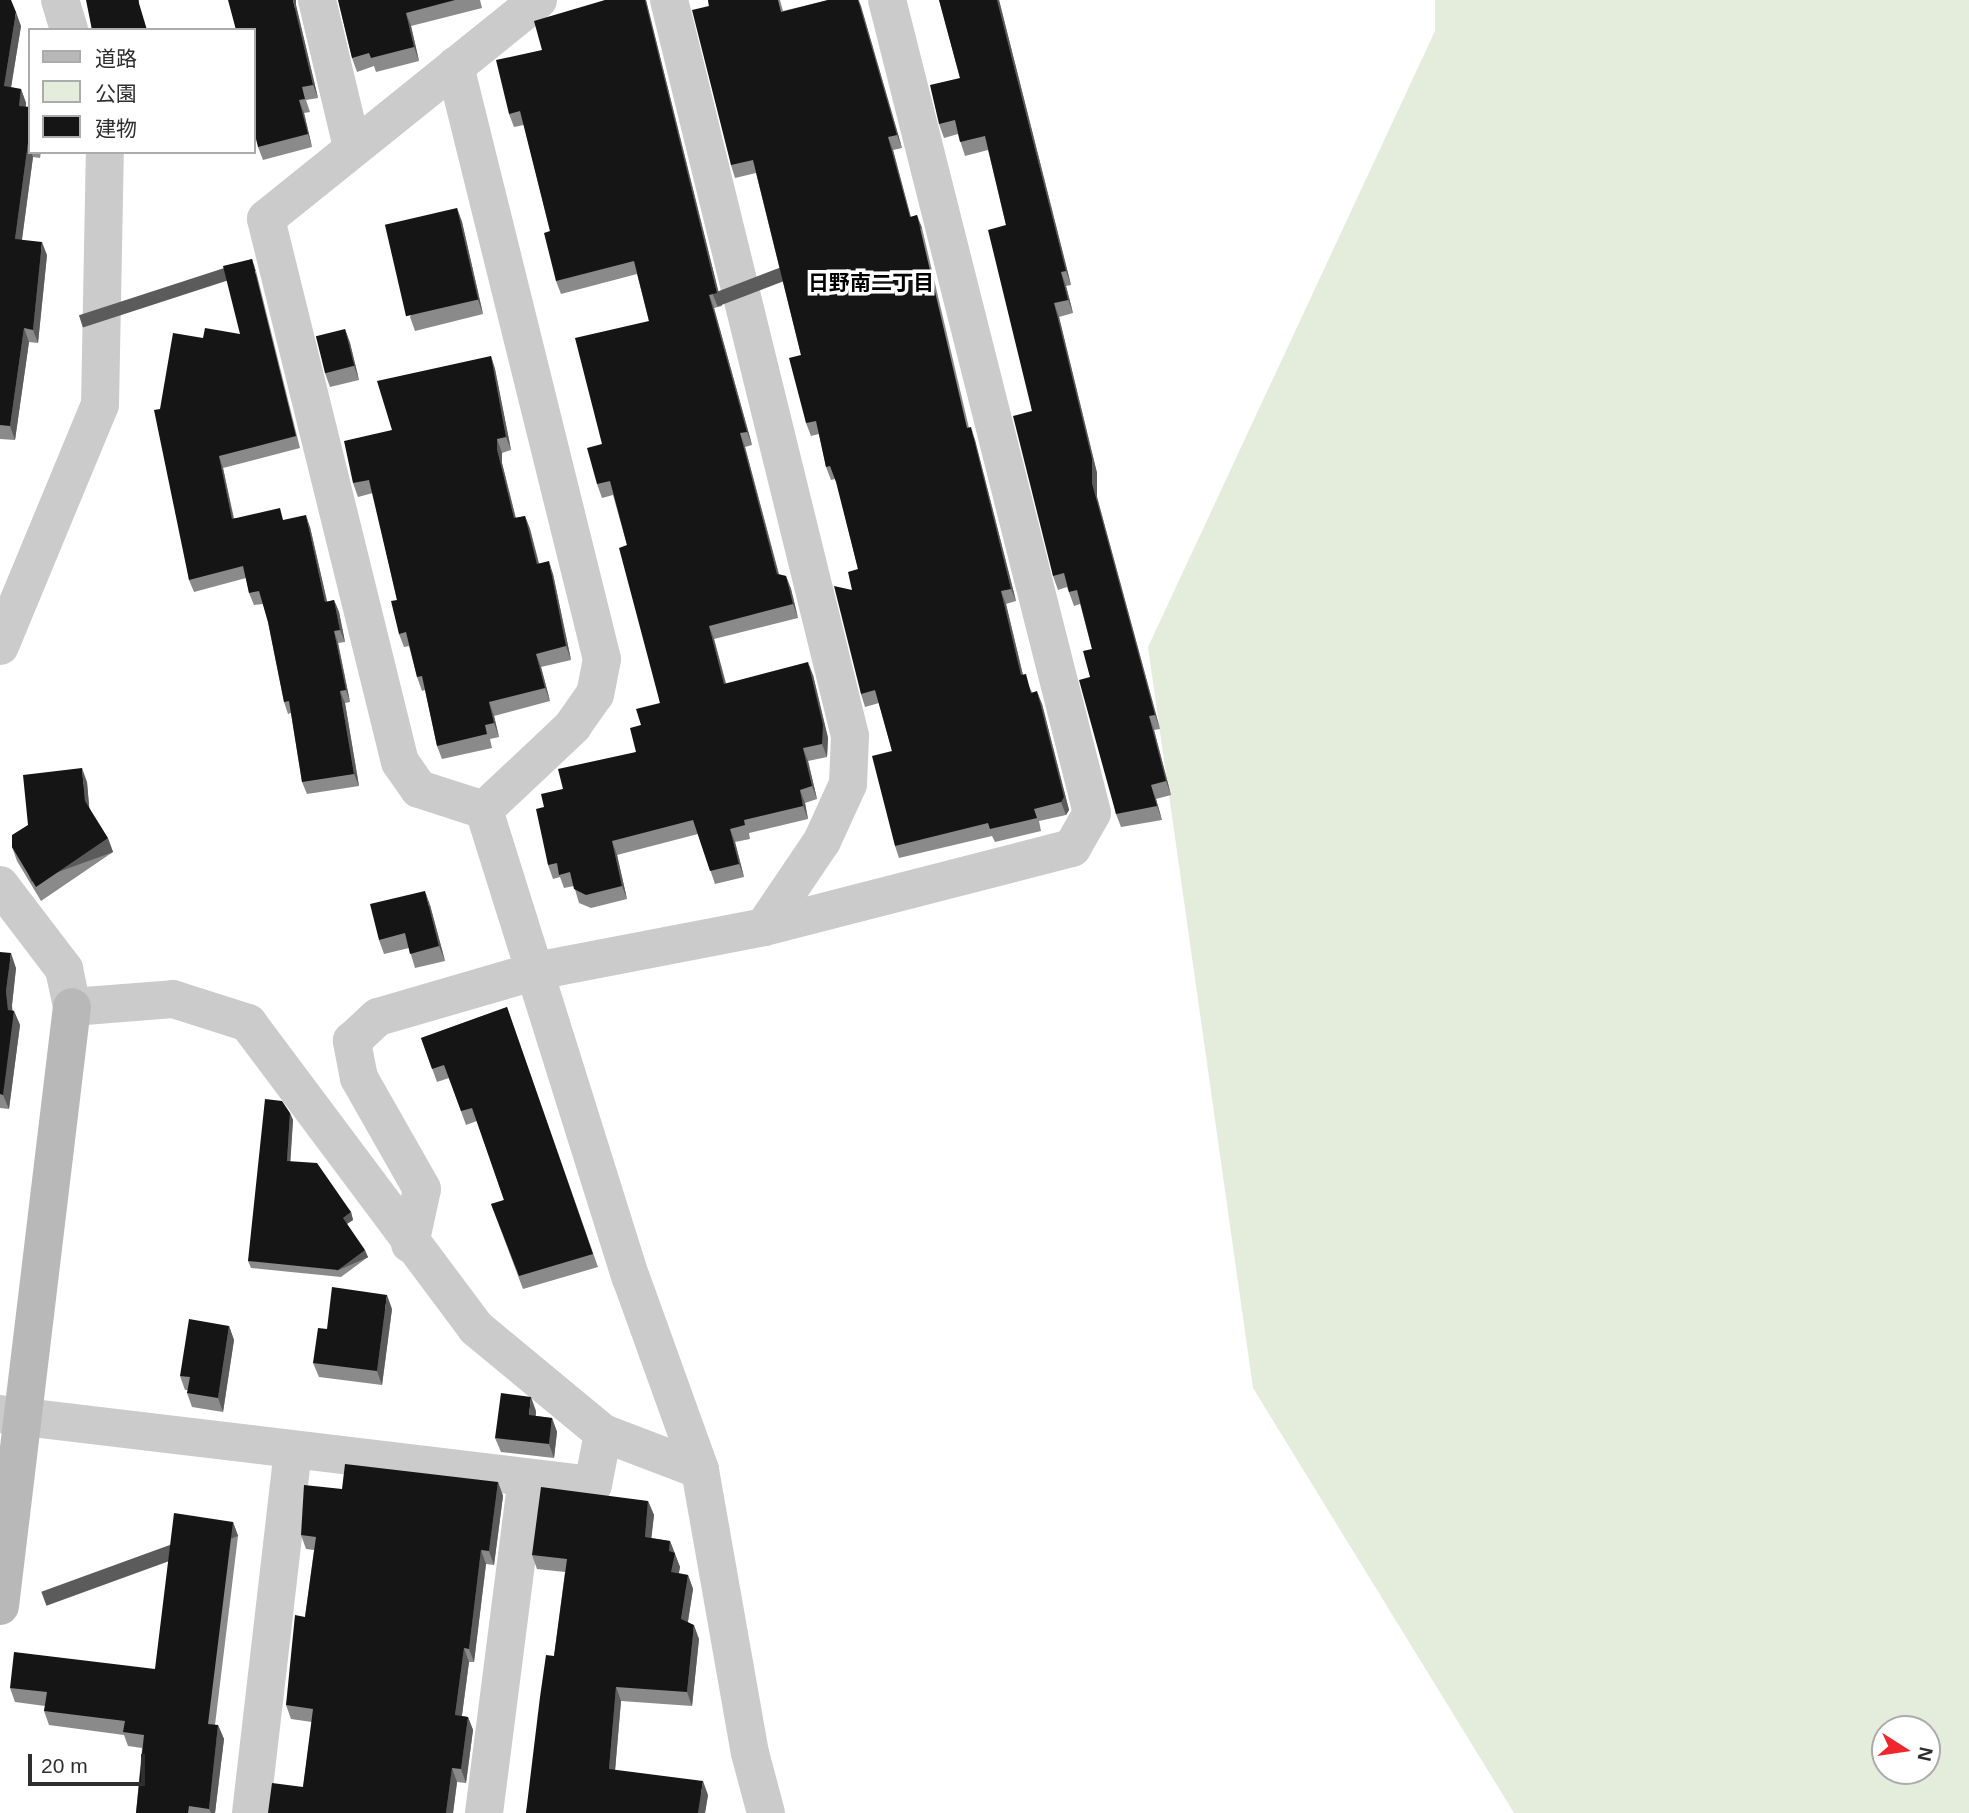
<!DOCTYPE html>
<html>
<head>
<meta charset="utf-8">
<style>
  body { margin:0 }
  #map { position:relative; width:1969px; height:1813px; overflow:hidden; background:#fff; font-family:Helvetica,"Noto Sans JP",sans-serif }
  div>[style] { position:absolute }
  .green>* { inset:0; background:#e4eddb }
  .street>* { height:38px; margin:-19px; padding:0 19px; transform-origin:19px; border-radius:19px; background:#cbcbcb }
  .secondary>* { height:38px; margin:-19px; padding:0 19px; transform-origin:19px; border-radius:19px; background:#b8b8b8 }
  .wall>* { inset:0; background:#8a8a8a }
  .shaded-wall>* { inset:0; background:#5b5b5b; transform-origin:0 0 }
  .building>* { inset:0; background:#151515; transform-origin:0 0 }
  span { translate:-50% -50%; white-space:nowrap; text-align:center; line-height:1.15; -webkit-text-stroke:7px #fff; paint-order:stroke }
  .neighbourhood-label { font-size:21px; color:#000; font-weight:700 }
  .legend { position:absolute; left:28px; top:28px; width:228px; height:126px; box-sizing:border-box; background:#fff; border:2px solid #ababab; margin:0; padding:9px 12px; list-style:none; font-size:21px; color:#2e2e2e }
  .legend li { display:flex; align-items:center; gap:14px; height:35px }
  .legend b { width:35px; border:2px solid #ababab }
  .north { position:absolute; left:1871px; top:1715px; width:70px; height:70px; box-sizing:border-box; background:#fff; border:2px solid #ababab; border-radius:50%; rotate:102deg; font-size:19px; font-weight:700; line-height:28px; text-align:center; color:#2e2e2e }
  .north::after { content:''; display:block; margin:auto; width:24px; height:32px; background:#f0262d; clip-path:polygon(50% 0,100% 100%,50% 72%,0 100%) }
  .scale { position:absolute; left:28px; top:1754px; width:117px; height:32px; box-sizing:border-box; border:4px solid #2e2e2e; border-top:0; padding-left:9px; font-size:21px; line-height:24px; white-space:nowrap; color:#2e2e2e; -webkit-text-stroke:5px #fff; paint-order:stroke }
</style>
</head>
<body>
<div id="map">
  <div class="green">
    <div style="clip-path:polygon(evenodd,1435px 0,1969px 0,1969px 1813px,1514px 1813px,1253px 1388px,1148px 647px,1435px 31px,1435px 0,1885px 1729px,1927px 1729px,1927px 1771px,1885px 1771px,1885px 1729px)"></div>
  </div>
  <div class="street">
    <div style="left:60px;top:0;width:31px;rotate:73deg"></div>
    <div style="left:317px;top:0;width:151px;rotate:76.6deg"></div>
    <div style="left:538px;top:0;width:349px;rotate:141.2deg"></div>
    <div style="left:266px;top:219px;width:559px;rotate:76.14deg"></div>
    <div style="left:400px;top:762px;width:33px;rotate:55deg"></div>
    <div style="left:419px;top:789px;width:68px;rotate:17.9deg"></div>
    <div style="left:484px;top:810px;width:491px;rotate:72.6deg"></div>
    <div style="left:631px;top:1278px;width:204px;rotate:70.2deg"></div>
    <div style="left:700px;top:1470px;width:287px;rotate:80deg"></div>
    <div style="left:750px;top:1753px;width:62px;rotate:75.1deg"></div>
    <div style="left:669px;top:0;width:758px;rotate:76.18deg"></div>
    <div style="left:850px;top:736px;width:48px;rotate:92.4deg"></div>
    <div style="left:848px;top:784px;width:63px;rotate:114.5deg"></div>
    <div style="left:822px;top:841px;width:104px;rotate:124deg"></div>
    <div style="left:455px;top:66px;width:611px;rotate:76.08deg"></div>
    <div style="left:602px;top:659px;width:36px;rotate:101deg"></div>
    <div style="left:595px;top:694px;width:39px;rotate:125deg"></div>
    <div style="left:573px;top:726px;width:122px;rotate:136.7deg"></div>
    <div style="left:0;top:646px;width:261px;rotate:-67.5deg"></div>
    <div style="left:100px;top:405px;width:253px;rotate:-88.9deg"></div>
    <div style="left:0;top:885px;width:106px;rotate:52.7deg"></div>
    <div style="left:64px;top:969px;width:39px;rotate:78deg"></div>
    <div style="left:72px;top:1007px;width:101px;rotate:-4.5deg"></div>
    <div style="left:173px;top:999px;width:79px;rotate:17.7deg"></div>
    <div style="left:248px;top:1023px;width:381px;rotate:53.2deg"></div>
    <div style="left:476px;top:1328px;width:165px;rotate:39.6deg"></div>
    <div style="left:603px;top:1433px;width:104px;rotate:20.9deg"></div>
    <div style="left:410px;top:1244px;width:56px;rotate:-77.7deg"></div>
    <div style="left:422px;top:1189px;width:128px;rotate:-119.6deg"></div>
    <div style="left:359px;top:1078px;width:38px;rotate:-101deg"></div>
    <div style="left:352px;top:1041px;width:35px;rotate:-43deg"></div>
    <div style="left:378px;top:1017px;width:165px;rotate:-16.2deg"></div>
    <div style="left:536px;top:971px;width:232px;rotate:-10.9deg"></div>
    <div style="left:764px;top:927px;width:318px;rotate:-14.4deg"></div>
    <div style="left:1072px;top:848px;width:40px;rotate:-60.3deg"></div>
    <div style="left:1092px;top:813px;width:838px;rotate:-104.15deg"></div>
    <div style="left:0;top:1414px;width:597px;rotate:6.83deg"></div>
    <div style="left:593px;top:1485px;width:53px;rotate:-79.1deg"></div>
    <div style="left:251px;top:1813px;width:364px;rotate:-83.4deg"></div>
    <div style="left:484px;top:1813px;width:337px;rotate:-82.7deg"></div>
  </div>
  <div class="secondary">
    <div style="left:0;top:1606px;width:603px;rotate:-83.15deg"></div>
  </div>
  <div class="wall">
    <div style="clip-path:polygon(0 0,21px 26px,11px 87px,21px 89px,26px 103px,26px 107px,30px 107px,30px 152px,41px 152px,40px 158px,33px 157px,22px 240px,47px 255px,38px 343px,29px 342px,15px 440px,0 439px)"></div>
    <div style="clip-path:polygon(338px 0,480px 0,482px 8px,411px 26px,419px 61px,376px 72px,374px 66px,357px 72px,352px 58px)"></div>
    <div style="clip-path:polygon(605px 0,646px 0,722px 306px,714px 308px,752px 445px,745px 447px,779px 574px,786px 576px,791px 589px,798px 618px,714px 639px,726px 683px,813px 675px,828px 738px,827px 757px,808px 761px,817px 799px,805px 803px,808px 819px,749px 833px,750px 839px,735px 842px,744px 877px,715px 884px,698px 834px,617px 855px,627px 899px,591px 908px,579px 903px,574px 886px,564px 888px,560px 877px,553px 879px,548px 865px,544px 807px,563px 789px,636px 752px,641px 725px,660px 703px,627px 545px,613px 495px,602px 498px,597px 484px,602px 444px,649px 321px,637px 274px,561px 294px,556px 281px,550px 231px,524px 125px,514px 127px,509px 114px,542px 50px)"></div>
    <div style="clip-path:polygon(708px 0,780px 0,783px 11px,828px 0,859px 0,902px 148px,893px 150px,911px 217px,922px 228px,969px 428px,975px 440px,1016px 601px,1006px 604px,1023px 675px,1032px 692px,1042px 704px,1069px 810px,1066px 815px,1039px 821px,1041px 831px,995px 842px,992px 836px,899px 858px,895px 846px,892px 751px,879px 703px,865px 707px,861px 694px,852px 590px,858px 569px,837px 483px,835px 479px,831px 480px,826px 467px,819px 434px,811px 436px,806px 423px,801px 355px,756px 173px,735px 178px,731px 165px)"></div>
    <div style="clip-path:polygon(939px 0,999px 0,1071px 285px,1066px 286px,1073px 313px,1059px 317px,1097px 473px,1097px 497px,1160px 729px,1154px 730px,1171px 795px,1156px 799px,1162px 820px,1121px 827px,1116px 814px,1090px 677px,1092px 649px,1080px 604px,1074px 606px,1067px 587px,1058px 590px,1053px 576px,1032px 411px,1006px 225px,988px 150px,965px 156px,958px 134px,944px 138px,939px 124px,960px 78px)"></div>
    <div style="clip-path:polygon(296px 5px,318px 98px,306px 100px,310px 112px,304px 113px,312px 147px,263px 160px,258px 147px)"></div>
    <div style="clip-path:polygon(457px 208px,462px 222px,483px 314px,415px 331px,410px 317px)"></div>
    <div style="clip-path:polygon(256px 271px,300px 448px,223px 468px,234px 518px,284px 520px,310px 527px,327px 602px,334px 600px,339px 612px,345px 642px,338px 643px,350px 702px,345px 703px,359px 786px,307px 794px,302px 782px,291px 713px,288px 714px,284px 702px,268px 622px,263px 604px,254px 605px,249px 593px,246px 578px,194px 592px,189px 580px,160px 409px,240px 334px)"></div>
    <div style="clip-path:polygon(345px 329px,350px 343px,359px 380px,330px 387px,325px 373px)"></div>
    <div style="clip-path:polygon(491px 356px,495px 369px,511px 450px,502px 453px,502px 463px,516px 518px,525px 516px,530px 529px,539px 563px,553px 574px,571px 660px,541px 667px,550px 701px,494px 716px,499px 737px,490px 739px,492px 748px,442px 759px,437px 746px,425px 690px,422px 691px,417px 677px,409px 646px,404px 647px,399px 634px,397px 600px,373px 493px,358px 497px,353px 483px,392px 430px)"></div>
    <div style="clip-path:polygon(87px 782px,89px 808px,113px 852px,41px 901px,17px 861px,12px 847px,28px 825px)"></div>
    <div style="clip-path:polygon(430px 905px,445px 961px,415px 968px,409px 948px,384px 954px,379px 940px)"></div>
    <div style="clip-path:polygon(0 952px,16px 968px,12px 1005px,12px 1010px,14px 1011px,20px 1025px,9px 1109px,0 1108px)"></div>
    <div style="clip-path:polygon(507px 1007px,598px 1267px,523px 1289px,491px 1204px,504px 1200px,477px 1121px,466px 1125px,449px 1078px,437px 1082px,421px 1038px)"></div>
    <div style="clip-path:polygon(290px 1113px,293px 1120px,290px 1161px,351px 1212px,353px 1220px,347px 1224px,368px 1257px,341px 1277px,251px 1268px,248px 1261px)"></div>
    <div style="clip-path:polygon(392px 1309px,382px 1385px,319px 1377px,313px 1363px,327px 1329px)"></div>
    <div style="clip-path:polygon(229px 1326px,234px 1340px,223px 1412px,192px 1407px,187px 1393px,188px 1390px,185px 1390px,180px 1376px)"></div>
    <div style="clip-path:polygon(536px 1411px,536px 1416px,552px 1418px,557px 1432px,554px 1458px,501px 1452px,495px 1438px)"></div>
    <div style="clip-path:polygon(498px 1482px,503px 1496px,494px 1565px,486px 1564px,474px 1662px,469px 1662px,462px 1716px,468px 1717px,473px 1730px,466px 1783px,457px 1782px,453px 1813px,268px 1813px,303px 1787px,312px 1722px,291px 1719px,286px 1705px,305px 1617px,314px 1550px,306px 1549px,301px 1535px,342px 1489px)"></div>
    <div style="clip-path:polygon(648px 1501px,654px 1515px,651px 1538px,670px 1541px,680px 1567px,679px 1573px,688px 1575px,693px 1589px,688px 1622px,699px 1639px,692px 1706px,621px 1701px,615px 1770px,708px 1795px,705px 1813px,526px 1813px,554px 1656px,565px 1572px,537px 1569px,532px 1555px)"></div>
    <div style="clip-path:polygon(233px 1522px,238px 1536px,215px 1725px,218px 1725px,224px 1739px,215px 1813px,136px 1813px,142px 1748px,128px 1746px,124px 1735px,49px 1725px,44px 1711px,45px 1706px,15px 1702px,10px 1688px,155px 1669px)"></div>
  </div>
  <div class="shaded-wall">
    <div style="left:138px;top:0;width:1px;height:31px"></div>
    <div style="clip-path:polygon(293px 0,296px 0,296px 5px,318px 98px,313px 85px)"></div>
    <div style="clip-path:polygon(645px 0,646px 0,722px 306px,717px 293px)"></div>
    <div style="clip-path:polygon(858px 0,861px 6px,902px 148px,897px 135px)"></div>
    <div style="clip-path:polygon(997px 0,999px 0,1071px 285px,1066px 271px)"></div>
    <div style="clip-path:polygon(16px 12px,21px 26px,9px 100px,4px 86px)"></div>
    <div style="clip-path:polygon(406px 13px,411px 26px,419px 61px,414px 47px)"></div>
    <div style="clip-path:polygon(21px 89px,26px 103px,24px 120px,19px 106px)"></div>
    <div style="clip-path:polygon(299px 100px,304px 113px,312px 147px,308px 134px)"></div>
    <div style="clip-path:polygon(888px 137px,893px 150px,914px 230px,910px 217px)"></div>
    <div style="clip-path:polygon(28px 143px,30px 152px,31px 152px,33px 157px,20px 253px,15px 239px)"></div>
    <div style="clip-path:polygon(457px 208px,462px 222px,483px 314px,478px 300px)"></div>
    <div style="left:917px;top:215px;width:14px;height:219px;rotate:69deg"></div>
    <div style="clip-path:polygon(42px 242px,47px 255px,38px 343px,33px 330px)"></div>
    <div style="left:252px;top:259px;width:13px;height:182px;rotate:72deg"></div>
    <div style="clip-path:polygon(1061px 272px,1066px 286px,1073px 313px,1068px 300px)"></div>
    <div style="clip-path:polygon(709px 295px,714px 308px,752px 445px,747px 432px)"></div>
    <div style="clip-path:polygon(1054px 303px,1059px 317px,1097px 473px,1097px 497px,1160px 729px,1155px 715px,1092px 483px)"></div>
    <div style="clip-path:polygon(24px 328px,29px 342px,15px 440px,10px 426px)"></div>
    <div style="clip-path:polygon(345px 329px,350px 343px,359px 380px,354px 366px)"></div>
    <div style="clip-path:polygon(491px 356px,495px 369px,511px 450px,506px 437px)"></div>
    <div style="clip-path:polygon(971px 427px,975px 440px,1016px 601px,1011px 589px)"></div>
    <div style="clip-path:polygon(740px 433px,745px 447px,782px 587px,777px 574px)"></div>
    <div style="clip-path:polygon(497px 439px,502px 453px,502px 463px,519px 532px,514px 518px,497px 449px)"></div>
    <div style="clip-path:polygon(219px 456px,223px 468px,236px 531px,232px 519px)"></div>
    <div style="clip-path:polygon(306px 515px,310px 527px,330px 614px,325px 602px)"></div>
    <div style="clip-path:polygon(525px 516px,530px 529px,542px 577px,537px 564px)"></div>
    <div style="clip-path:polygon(549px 561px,553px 574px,571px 660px,566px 646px)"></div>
    <div style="clip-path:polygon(786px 576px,791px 589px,798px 618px,793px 604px)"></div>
    <div style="clip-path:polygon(1001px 591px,1006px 604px,1026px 688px,1021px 675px)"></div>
    <div style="clip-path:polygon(334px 600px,339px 612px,345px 642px,340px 630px)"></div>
    <div style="clip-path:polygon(709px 626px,714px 639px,729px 697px,724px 684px)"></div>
    <div style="clip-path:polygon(334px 631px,338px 643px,350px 702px,346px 690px)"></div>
    <div style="clip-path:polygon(536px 654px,541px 667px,550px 701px,545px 688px)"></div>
    <div style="clip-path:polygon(808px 662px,813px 675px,828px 738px,827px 757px,822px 744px)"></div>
    <div style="clip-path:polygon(340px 691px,345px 703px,359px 786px,354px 774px)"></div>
    <div style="clip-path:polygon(1037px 691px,1042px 704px,1069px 810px,1066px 815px,1061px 802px)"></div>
    <div style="clip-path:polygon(489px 702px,494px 716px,499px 737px,494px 723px)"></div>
    <div style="clip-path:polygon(1149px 716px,1154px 730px,1171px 795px,1166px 781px)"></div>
    <div style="clip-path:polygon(803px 748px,808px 761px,817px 799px,812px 786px)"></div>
    <div style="clip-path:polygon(82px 768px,87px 782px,90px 815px,85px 801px)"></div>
    <div style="clip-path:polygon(1151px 785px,1156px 799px,1162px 820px,1157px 806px)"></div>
    <div style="clip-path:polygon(800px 790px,805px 803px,808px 819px,803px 806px)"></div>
    <div style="clip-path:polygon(730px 829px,735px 842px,744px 877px,739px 864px)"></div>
    <div style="left:108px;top:838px;width:15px;height:87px;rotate:70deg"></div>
    <div style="clip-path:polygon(612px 841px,617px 855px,627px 899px,622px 886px)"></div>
    <div style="clip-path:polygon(425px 891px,430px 905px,445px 961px,439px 946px)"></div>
    <div style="clip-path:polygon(11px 953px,16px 968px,12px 1005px,13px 1019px,14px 1011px,20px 1025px,9px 1109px,3px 1095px,8px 1010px,6px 991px)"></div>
    <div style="clip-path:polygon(290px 1113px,293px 1120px,290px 1168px,287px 1161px)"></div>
    <div style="clip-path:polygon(351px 1212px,353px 1220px,345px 1225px,343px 1218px)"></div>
    <div style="left:365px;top:1250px;width:8px;height:34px;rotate:67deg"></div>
    <div style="clip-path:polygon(387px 1295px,392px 1309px,382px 1385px,377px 1371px)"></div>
    <div style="clip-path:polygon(229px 1326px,234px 1340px,223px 1412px,218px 1398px)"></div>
    <div style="clip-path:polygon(531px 1397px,536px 1411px,534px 1429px,529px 1415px)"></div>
    <div style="clip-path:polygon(552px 1418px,557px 1432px,554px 1458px,549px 1444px)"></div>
    <div style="clip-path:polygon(498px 1482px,503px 1496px,494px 1565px,489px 1551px)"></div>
    <div style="clip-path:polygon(648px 1501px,654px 1515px,650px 1551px,645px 1537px)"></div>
    <div style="left:233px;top:1522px;width:15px;height:204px;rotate:70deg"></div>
    <div style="clip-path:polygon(670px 1541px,680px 1567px,676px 1586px,671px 1572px,669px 1551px)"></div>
    <div style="clip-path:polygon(481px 1550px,486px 1564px,474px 1662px,469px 1649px)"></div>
    <div style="clip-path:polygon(688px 1575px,693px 1589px,686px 1633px,681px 1619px)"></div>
    <div style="clip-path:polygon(694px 1625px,699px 1639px,692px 1706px,687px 1692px)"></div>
    <div style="clip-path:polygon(464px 1648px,469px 1662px,460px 1729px,455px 1715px)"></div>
    <div style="clip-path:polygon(616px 1687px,621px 1701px,614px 1783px,609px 1769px)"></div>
    <div style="clip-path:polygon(468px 1717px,473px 1730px,466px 1783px,461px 1769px)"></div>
    <div style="clip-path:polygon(218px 1725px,224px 1739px,215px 1813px,211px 1813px,209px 1809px)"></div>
    <div style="clip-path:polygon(452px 1768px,457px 1782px,453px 1813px,446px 1813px)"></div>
    <div style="clip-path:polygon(703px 1781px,708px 1795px,705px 1813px,698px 1813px)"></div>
  </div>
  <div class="building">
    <div style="clip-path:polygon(0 0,11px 0,16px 12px,4px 86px,21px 89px,19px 106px,30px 107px,30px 143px,28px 143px,15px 239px,42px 242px,33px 330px,24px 328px,10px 426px,0 425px)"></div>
    <div style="clip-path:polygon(86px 0,138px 0,147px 30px,92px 30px)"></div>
    <div style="clip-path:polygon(228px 0,293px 0,313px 85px,302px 87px,305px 99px,299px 100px,308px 134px,258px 147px,254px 131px,254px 30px,236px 30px)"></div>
    <div style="clip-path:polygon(338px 0,455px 0,406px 13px,414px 47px,371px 58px,369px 53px,352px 58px)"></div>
    <div style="clip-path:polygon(605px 0,645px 0,717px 293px,709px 295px,747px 432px,740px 433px,777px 574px,786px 576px,793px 604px,709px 626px,724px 684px,808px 662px,823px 725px,822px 744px,803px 748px,812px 786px,800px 790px,803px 806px,744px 820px,745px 825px,730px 829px,739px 864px,710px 871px,693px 820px,612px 841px,622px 886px,586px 895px,574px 889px,570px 872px,559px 875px,557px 863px,548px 865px,536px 809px,544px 807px,541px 794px,563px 789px,558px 769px,636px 752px,630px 728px,641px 725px,636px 709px,660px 703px,619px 548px,627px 545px,610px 481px,597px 484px,587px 448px,602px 444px,575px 338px,649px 321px,634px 261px,556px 281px,544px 233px,550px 231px,520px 111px,509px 114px,496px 60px,542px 50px,534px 21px)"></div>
    <div style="clip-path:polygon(708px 0,778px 0,781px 12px,828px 0,858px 0,897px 135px,888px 137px,910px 217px,917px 215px,967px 428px,971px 427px,1011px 589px,1001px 591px,1021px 675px,1026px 674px,1031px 693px,1037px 691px,1064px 797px,1061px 802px,1034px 809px,1037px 818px,990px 829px,988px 823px,895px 846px,872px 756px,892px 751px,875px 690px,861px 694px,834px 586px,852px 590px,848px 572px,858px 569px,836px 482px,830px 466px,826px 467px,816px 421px,806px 423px,789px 358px,801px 355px,753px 160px,731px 165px,692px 10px,709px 6px)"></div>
    <div style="clip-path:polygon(939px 0,997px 0,1066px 271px,1061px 272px,1068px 300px,1054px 303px,1092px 459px,1092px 483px,1155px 715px,1149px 716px,1166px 781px,1151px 785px,1157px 806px,1116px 814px,1079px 680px,1090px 677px,1083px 651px,1092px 649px,1077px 590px,1069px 592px,1064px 573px,1053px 576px,1013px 416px,1032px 411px,988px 230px,1006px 225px,985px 136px,960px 142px,955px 120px,939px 124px,930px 85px,960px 78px)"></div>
    <div style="left:457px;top:208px;width:94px;height:74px;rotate:77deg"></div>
    <div style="clip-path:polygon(252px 259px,296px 436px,219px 456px,232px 519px,280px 508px,283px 520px,306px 515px,325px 602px,334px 600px,340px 630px,334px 631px,346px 690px,340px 691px,354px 774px,302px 782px,289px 701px,284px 702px,268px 622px,259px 591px,249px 593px,243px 566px,189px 580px,154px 410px,160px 409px,173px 333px,203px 338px,205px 328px,240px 334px,223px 266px)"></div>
    <div style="left:345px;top:329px;width:38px;height:30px;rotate:76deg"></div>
    <div style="clip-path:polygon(491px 356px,506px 437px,497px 439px,497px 449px,514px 518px,525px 516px,537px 564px,549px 561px,566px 646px,536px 654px,545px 688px,489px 702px,494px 723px,485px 725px,487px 734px,437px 746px,422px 676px,417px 677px,406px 632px,399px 634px,391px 601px,397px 600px,369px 480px,353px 483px,344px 441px,392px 430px,377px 381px)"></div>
    <div style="clip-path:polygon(82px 768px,85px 801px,108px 838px,36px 887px,12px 847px,12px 835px,28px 825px,23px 775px)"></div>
    <div style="clip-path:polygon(425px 891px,439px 946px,410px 954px,405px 933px,379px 940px,370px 904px)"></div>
    <div style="clip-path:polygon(0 952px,11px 953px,6px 991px,8px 1010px,14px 1011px,3px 1095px,0 1094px)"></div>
    <div style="clip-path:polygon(507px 1007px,593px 1254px,519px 1276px,491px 1204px,504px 1200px,472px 1108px,461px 1111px,444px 1065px,432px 1069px,421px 1038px)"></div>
    <div style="clip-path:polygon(265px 1099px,282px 1101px,290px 1113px,287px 1161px,317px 1163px,351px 1212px,343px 1218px,365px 1250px,338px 1270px,248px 1261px)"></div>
    <div style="clip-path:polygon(332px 1287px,387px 1295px,377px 1371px,313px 1363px,318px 1328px,327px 1329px)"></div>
    <div style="clip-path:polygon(189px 1319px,229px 1326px,218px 1398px,187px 1393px,190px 1377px,180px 1376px)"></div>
    <div style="clip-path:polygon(501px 1393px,531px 1397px,529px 1415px,552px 1418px,549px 1444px,495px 1438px)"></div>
    <div style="clip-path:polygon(345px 1464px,498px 1482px,489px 1551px,481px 1550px,469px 1649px,464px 1648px,455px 1715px,468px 1717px,461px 1769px,452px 1768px,446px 1813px,268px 1813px,272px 1783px,303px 1787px,313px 1709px,286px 1705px,295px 1615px,305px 1617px,316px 1537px,301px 1535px,304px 1485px,342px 1489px)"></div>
    <div style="clip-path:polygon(541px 1487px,648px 1501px,645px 1537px,670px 1541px,669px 1551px,675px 1553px,671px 1572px,688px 1575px,681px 1619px,694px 1625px,687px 1692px,616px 1687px,609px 1769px,703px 1781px,698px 1813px,526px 1813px,540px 1697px,546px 1655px,554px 1656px,567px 1559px,532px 1555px)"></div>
    <div style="clip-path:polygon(174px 1513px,233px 1522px,208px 1724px,218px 1725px,209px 1809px,189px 1806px,188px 1813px,136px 1813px,144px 1735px,123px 1732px,125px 1721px,44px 1711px,47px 1692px,10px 1688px,14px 1652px,155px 1669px)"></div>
  </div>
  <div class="neighbourhood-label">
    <span style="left:871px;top:283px">日野南二丁目</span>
  </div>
  <ul class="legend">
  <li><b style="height:9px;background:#b8b8b8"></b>道路</li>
  <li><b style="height:19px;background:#e4eddb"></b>公園</li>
  <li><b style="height:19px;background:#151515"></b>建物</li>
  </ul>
  <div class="north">N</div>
  <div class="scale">20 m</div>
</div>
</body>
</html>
